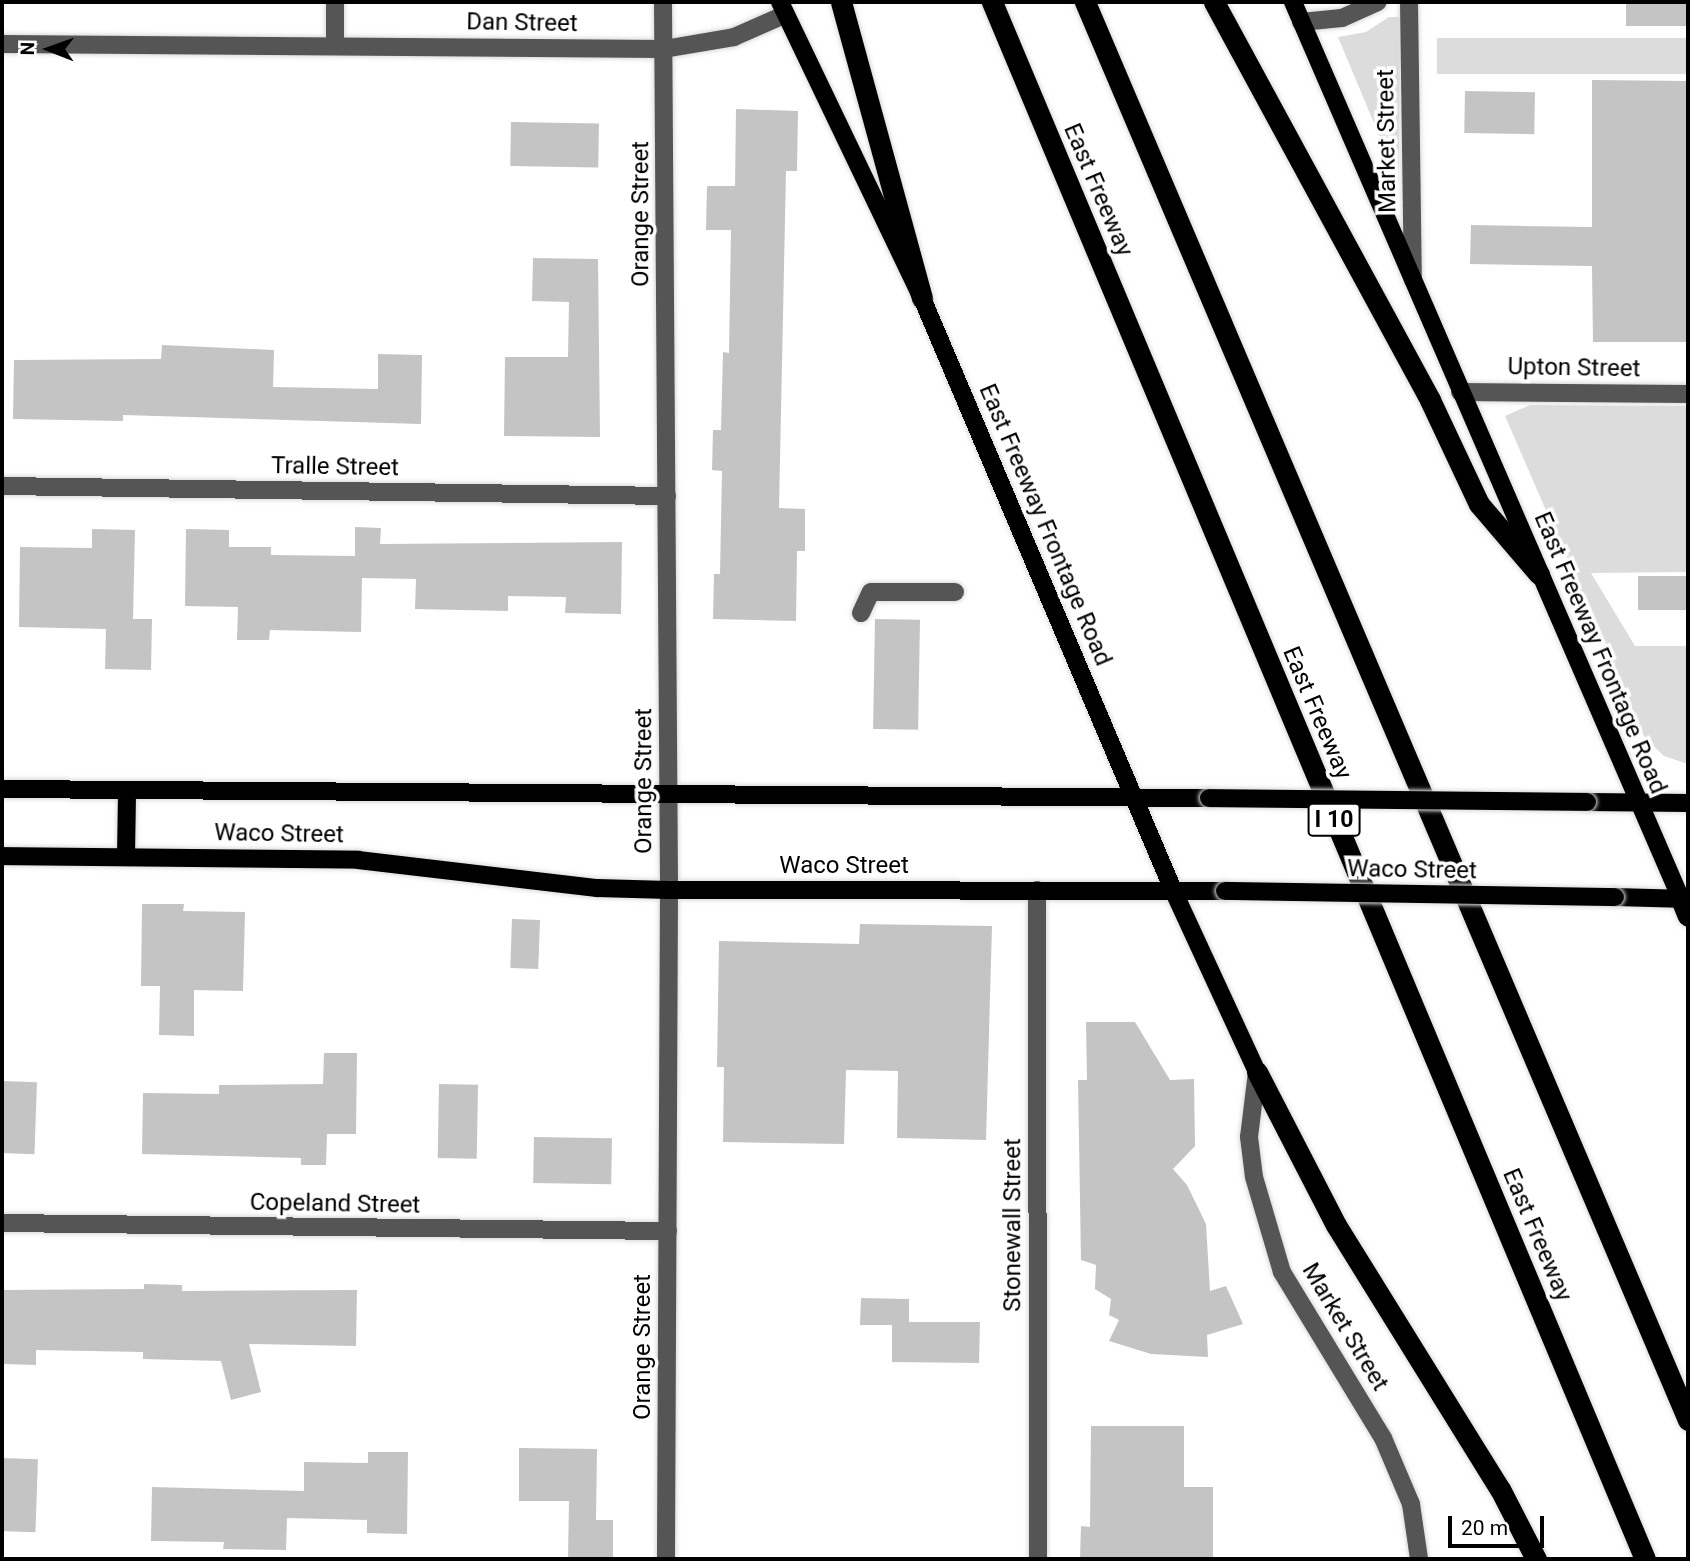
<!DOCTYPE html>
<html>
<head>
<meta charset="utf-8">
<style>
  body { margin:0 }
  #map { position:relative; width:1690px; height:1561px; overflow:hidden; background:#fff; font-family:Roboto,sans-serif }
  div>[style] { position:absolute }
  .green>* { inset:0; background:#dcdcdc; transform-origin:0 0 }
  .building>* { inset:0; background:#c4c4c4; transform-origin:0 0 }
  .roads { filter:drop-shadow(0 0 2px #dbdbdb) drop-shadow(0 0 2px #dbdbdb) }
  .minor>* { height:18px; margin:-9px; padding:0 9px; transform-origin:9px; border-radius:9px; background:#555 }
  .major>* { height:18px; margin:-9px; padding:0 9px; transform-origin:9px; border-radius:9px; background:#000 }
  .highway>* { height:21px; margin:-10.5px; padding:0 10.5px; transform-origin:10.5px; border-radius:10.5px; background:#000 }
  .bridges { filter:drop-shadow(0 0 2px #dbdbdb) drop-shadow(0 0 2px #dbdbdb) }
  .major-bridge>* { height:18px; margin:-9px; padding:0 9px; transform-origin:9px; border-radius:9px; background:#000 }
  span { translate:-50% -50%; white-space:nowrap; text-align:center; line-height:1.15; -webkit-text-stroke:7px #fff; paint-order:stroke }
  .shield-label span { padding:2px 5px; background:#fff; border:2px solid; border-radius:5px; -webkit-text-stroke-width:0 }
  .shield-label { font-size:23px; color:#000; font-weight:700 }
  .street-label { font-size:24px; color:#000 }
  .frame { position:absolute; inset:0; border:4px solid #000; pointer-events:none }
  .north { position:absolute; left:14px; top:14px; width:70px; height:70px; -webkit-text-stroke:5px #fff; paint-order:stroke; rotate:271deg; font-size:19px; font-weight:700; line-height:28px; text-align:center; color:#000 }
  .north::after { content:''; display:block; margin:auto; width:24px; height:32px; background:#000; clip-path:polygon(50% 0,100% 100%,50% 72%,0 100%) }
  .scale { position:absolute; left:1448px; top:1516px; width:96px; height:32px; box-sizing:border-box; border:4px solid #000; border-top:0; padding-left:9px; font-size:21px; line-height:24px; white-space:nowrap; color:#000; -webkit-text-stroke:5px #fff; paint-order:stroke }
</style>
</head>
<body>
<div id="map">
  <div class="green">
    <div style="clip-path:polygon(1389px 17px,1400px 17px,1399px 183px,1338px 37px,1366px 32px)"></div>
    <div style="left:1688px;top:38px;width:36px;height:251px;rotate:90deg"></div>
    <div style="clip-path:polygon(1530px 405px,1688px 406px,1688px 572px,1591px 573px,1635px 646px,1688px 646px,1688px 764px,1664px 756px,1645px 738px,1505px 416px)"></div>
  </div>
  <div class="building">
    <div style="left:1626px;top:2px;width:62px;height:24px"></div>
    <div style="clip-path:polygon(1592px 80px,1688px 81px,1688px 342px,1593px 342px,1592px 266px,1470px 264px,1471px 225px,1592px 227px)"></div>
    <div style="left:1465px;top:91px;width:70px;height:42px;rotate:1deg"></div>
    <div style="clip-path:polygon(736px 109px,798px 111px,797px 171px,786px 171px,779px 508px,805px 509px,805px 551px,797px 551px,796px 621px,713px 619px,714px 574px,720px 574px,722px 471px,712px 470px,713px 430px,721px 430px,723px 352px,729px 353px,731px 230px,706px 230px,707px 186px,735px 186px)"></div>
    <div style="left:511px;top:122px;width:88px;height:44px;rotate:1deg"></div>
    <div style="clip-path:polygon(533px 258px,598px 259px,600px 437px,504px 436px,505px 357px,568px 357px,569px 302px,532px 301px)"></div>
    <div style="clip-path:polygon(162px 345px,274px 350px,273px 387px,378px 389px,378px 354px,422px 355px,421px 424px,123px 415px,123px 421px,13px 419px,14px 360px,161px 359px)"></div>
    <div style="clip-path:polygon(355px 527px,381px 528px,380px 544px,622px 542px,621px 614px,565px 613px,566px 597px,508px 596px,508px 611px,415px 609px,416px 579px,362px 578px,361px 632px,270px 630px,269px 640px,237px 640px,238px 607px,185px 606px,186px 529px,229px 530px,229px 547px,271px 547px,271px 555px,355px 556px)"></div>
    <div style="clip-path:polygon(92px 529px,135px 530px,133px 619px,152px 619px,151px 670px,105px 669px,106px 629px,19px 627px,20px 547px,92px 548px)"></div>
    <div style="left:1638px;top:576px;width:50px;height:34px"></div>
    <div style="left:875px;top:619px;width:45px;height:110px;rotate:1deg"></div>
    <div style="clip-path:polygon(142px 904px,184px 904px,183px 911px,245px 912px,243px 991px,194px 990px,194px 1036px,159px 1035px,160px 986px,141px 986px)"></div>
    <div style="left:512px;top:919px;width:28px;height:49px;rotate:2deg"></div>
    <div style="clip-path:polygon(860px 924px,992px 926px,986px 1140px,897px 1138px,898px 1071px,846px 1070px,844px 1144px,723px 1142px,724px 1067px,717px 1067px,719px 941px,859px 944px)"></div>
    <div style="clip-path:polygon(1086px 1022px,1135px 1022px,1170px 1080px,1194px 1079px,1195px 1146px,1173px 1169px,1187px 1185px,1206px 1224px,1210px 1291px,1226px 1286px,1243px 1324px,1207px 1335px,1208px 1357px,1151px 1354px,1109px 1341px,1119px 1320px,1109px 1315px,1111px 1299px,1095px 1289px,1096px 1265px,1081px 1260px,1078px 1080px,1087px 1080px)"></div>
    <div style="clip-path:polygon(324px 1053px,357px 1053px,356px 1134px,327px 1134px,326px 1165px,301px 1165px,301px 1158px,142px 1154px,143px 1093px,219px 1094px,219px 1085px,323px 1084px)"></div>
    <div style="left:2px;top:1081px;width:35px;height:72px;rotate:2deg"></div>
    <div style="left:439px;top:1084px;width:39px;height:74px;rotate:1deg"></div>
    <div style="left:534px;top:1137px;width:78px;height:46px;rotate:1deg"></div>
    <div style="clip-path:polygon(144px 1284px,182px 1285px,182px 1291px,357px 1290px,356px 1346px,249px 1344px,261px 1392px,231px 1400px,221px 1361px,143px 1359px,143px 1352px,36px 1350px,36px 1365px,2px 1364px,2px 1290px,144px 1289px)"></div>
    <div style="clip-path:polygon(861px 1298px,909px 1299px,909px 1322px,980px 1322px,979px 1363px,892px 1362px,892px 1325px,860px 1325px)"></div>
    <div style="clip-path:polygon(1091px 1426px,1184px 1426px,1184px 1487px,1213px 1487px,1213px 1559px,1080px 1559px,1081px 1526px,1090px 1527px)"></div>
    <div style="clip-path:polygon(519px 1448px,597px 1449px,596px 1520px,613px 1520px,613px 1559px,568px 1559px,569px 1501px,519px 1501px)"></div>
    <div style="clip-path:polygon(368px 1452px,408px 1452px,407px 1534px,367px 1533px,367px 1520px,287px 1518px,286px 1550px,223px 1549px,224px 1542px,151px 1541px,152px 1487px,304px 1491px,304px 1462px,368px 1463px)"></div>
    <div style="left:2px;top:1458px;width:36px;height:73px;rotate:2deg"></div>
  </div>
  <div class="roads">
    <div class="minor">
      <div style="left:663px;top:2px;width:888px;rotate:89.61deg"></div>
      <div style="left:669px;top:890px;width:669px;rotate:90.26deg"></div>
      <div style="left:1409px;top:2px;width:278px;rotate:89.2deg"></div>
      <div style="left:1301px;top:22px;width:41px;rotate:-5.6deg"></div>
      <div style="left:1342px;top:18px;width:39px;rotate:-24deg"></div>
      <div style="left:2px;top:44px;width:662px;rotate:0.43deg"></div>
      <div style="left:664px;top:49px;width:71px;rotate:-9.7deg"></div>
      <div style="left:734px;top:37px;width:55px;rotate:-23.7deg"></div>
      <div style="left:335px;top:45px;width:43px;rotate:-90deg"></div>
      <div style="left:1460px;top:392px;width:228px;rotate:0.5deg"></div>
      <div style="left:2px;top:486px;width:665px;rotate:0.86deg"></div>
      <div style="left:861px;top:613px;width:23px;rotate:-65deg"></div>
      <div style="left:871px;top:592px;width:84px"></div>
      <div style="left:1037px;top:890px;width:669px;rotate:89.91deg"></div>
      <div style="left:1257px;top:1072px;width:65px;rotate:97deg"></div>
      <div style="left:1249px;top:1137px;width:40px;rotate:82.9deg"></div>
      <div style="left:1254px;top:1177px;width:99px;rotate:73.6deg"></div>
      <div style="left:1282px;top:1272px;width:194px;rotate:58.7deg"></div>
      <div style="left:1383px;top:1438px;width:72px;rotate:67deg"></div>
      <div style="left:1411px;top:1504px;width:56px;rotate:81.7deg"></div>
      <div style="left:2px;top:1223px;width:666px;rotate:0.69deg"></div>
    </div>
    <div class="major">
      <div style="left:780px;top:2px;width:328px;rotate:64.4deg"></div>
      <div style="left:922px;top:298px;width:643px;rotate:67.02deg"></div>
      <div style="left:1173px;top:890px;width:200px;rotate:65.2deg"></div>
      <div style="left:1293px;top:2px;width:977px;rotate:66.61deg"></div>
      <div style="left:2px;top:789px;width:1207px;rotate:0.43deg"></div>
      <div style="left:1587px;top:802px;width:101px;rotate:0.6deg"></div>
      <div style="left:2px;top:856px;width:356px;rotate:0.6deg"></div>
      <div style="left:358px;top:860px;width:241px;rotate:6.7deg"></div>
      <div style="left:597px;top:888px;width:72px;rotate:1.6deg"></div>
      <div style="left:669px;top:890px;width:556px;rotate:0.1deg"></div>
      <div style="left:126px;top:857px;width:67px;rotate:-89.1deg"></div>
      <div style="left:1615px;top:897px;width:73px;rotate:1.6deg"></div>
    </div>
    <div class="highway">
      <div style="left:841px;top:2px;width:307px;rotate:74.7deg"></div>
      <div style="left:992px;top:2px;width:1688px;rotate:67.25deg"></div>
      <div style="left:1085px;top:2px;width:1541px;rotate:66.96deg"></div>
      <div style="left:1214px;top:2px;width:453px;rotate:61.5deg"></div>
      <div style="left:1430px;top:400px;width:115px;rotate:64.8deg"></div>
      <div style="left:1479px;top:504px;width:92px;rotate:49.4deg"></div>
      <div style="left:1681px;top:899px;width:18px;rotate:68deg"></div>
      <div style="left:1257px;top:1072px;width:172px;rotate:62.7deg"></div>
      <div style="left:1336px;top:1225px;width:311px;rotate:58.2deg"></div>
      <div style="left:1500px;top:1489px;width:79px;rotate:62.8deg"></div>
    </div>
  </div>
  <div class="bridges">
    <div class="major-bridge">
      <div style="left:1209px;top:798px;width:378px;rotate:0.6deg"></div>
      <div style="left:1225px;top:891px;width:390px;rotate:0.9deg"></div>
    </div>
  </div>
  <div class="shield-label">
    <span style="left:1334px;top:820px">I 10</span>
  </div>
  <div class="street-label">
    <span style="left:522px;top:23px;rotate:1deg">Dan Street</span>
    <span style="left:1387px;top:141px;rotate:-91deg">Market Street</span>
    <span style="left:1098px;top:190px;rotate:67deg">East Freeway</span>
    <span style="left:641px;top:214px;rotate:-90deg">Orange Street</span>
    <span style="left:1574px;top:368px;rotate:1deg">Upton Street</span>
    <span style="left:335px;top:467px;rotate:1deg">Tralle Street</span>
    <span style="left:1045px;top:525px;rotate:67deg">East Freeway Frontage Road</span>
    <span style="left:1600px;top:653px;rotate:67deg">East Freeway Frontage Road</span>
    <span style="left:1317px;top:713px;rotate:67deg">East Freeway</span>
    <span style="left:644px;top:781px;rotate:-90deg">Orange Street</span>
    <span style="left:279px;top:834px;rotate:1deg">Waco Street</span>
    <span style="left:844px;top:866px">Waco Street</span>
    <span style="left:1412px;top:870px;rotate:1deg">Waco Street</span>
    <span style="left:335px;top:1204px;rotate:1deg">Copeland Street</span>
    <span style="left:1013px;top:1225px;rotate:-90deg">Stonewall Street</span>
    <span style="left:1537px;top:1235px;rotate:67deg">East Freeway</span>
    <span style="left:1345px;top:1327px;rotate:59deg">Market Street</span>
    <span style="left:643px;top:1347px;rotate:-90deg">Orange Street</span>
  </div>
  <div class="frame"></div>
  <div class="north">N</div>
  <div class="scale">20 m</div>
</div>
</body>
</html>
